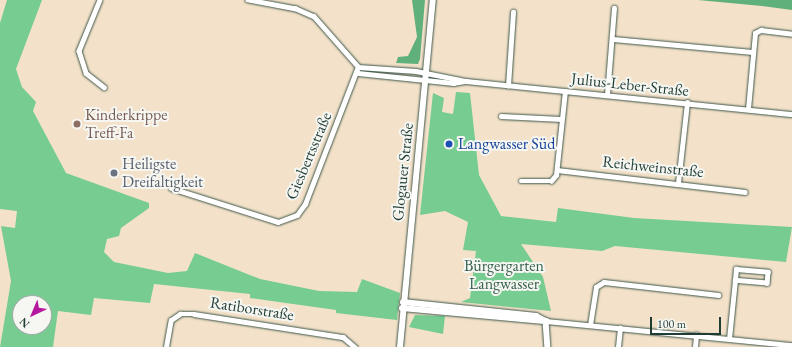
<!DOCTYPE html>
<html>
<head>
<meta charset="utf-8">
<style>
  body { margin:0 }
  #map { position:relative; width:792px; height:347px; overflow:hidden; background:#f3e2c9; font-family:"EB Garamond",serif }
  div>[style] { position:absolute }
  .green>* { inset:0; background:#76cc91 }
  .forest>* { inset:0; background:#60b07b }
  .roads { filter:drop-shadow(0 0 1px #3f564a) drop-shadow(0 0 1px #3f564a) }
  .minor>* { height:4.5px; margin:-2.25px; padding:0 2.25px; transform-origin:2.25px; border-radius:2.25px; background:#fff }
  .tertiary>* { height:5.5px; margin:-2.75px; padding:0 2.75px; transform-origin:2.75px; border-radius:2.75px; background:#fff }
  .dots>* { width:11px; height:11px; translate:-50% -50%; box-sizing:border-box; border:2px solid #f6f6f2; border-radius:50% }
  span { translate:-50% -50%; white-space:nowrap; text-align:center; line-height:1.15; -webkit-text-stroke:4px #f6f6f2; paint-order:stroke }
  .street-label { font-size:16px; color:#1f3d34 }
  .education-label { font-size:16px; color:#785e54 }
  .left { translate:0 -50%; text-align:left }
  .transit-label { font-size:16px; color:#164399 }
  .worship-label { font-size:16px; color:#5b616d }
  .park-label { font-size:16px; color:#35614b }
  .north { position:absolute; left:12px; top:295px; width:40px; height:40px; box-sizing:border-box; background:#f6f6f2; border:1px solid #a0aca6; border-radius:50%; rotate:224deg; font-size:11px; font-weight:700; line-height:16px; text-align:center; color:#1f3d34 }
  .north::after { content:''; display:block; margin:auto; width:14px; height:18px; background:#b5179e; clip-path:polygon(50% 0,100% 100%,50% 72%,0 100%) }
  .scale { position:absolute; left:650px; top:317px; width:71px; height:18px; box-sizing:border-box; border:2px solid #1f3d34; border-top:0; padding-left:5px; font-size:12px; line-height:14px; white-space:nowrap; color:#1f3d34; -webkit-text-stroke:3px #f6f6f2; paint-order:stroke }
</style>
</head>
<body>
<div id="map">
  <div class="green">
    <div style="clip-path:polygon(evenodd,7px 0,42px 0,16px 69px,22px 87px,36px 102px,33px 111px,66px 173px,149px 203px,149px 208px,121px 228px,119px 236px,107px 239px,104px 252px,114px 262px,168px 273px,187px 271px,195px 253px,260px 279px,319px 291px,357px 292px,362px 279px,400px 293px,397px 320px,336px 313px,336px 310px,250px 298px,250px 294px,154px 284px,150px 303px,94px 298px,91px 315px,58px 311px,53px 347px,0 347px,11px 281px,1px 226px,15px 228px,17px 211px,0 209px,0 23px,7px 0,20px 303px,44px 303px,44px 327px,20px 327px,20px 303px)"></div>
    <div style="clip-path:polygon(456px 92px,470px 93px,479px 175px,501px 216px,556px 222px,558px 208px,634px 218px,792px 227px,786px 262px,615px 246px,602px 251px,521px 244px,543px 277px,551px 311px,461px 302px,470px 298px,476px 251px,463px 250px,468px 222px,445px 211px,420px 215px,433px 93px,444px 98px,442px 112px,453px 114px)"></div>
    <div style="clip-path:polygon(415px 315px,445px 316px,443px 334px,409px 327px)"></div>
  </div>
  <div class="forest">
    <div style="clip-path:polygon(412px 0,425px 0,420px 59px,418px 64px,396px 63px,398px 57px,408px 56px,417px 37px)"></div>
    <div style="clip-path:polygon(698px 0,792px 0,792px 10px,762px 6px)"></div>
  </div>
  <div class="roads">
    <div class="minor">
      <div style="left:100px;top:0;width:55px;rotate:112.4deg"></div>
      <div style="left:79px;top:51px;width:23px;rotate:72deg"></div>
      <div style="left:86px;top:73px;width:23px;rotate:38deg"></div>
      <div style="left:613px;top:39px;width:140px;rotate:5.3deg"></div>
      <div style="left:358px;top:67px;width:58px;rotate:3.9deg"></div>
      <div style="left:416px;top:71px;width:51px;rotate:11.3deg"></div>
      <div style="left:466px;top:81px;width:328px;rotate:5.8deg"></div>
      <div style="left:358px;top:73px;width:96px;rotate:6deg"></div>
      <div style="left:453px;top:83px;width:13px;rotate:-9deg"></div>
      <div style="left:508px;top:86px;width:74px;rotate:-86.1deg"></div>
      <div style="left:607px;top:95px;width:87px;rotate:-85.4deg"></div>
      <div style="left:748px;top:109px;width:76px;rotate:-84.7deg"></div>
      <div style="left:755px;top:33px;width:7px;rotate:-27deg"></div>
      <div style="left:761px;top:30px;width:31px;rotate:7deg"></div>
      <div style="left:501px;top:116px;width:60px;rotate:2.9deg"></div>
      <div style="left:557px;top:170px;width:189px;rotate:6.7deg"></div>
      <div style="left:521px;top:181px;width:30px"></div>
      <div style="left:551px;top:181px;width:8px;rotate:-50deg"></div>
      <div style="left:556px;top:175px;width:84px;rotate:-83.9deg"></div>
      <div style="left:678px;top:183px;width:81px;rotate:-83.6deg"></div>
      <div style="left:171px;top:188px;width:112px;rotate:17.6deg"></div>
      <div style="left:278px;top:222px;width:20px;rotate:-20deg"></div>
      <div style="left:297px;top:215px;width:14px;rotate:-54deg"></div>
      <div style="left:305px;top:204px;width:147px;rotate:-68.9deg"></div>
      <div style="left:358px;top:67px;width:67px;rotate:-131.3deg"></div>
      <div style="left:314px;top:17px;width:20px;rotate:-156deg"></div>
      <div style="left:296px;top:9px;width:49px;rotate:-169.4deg"></div>
      <div style="left:546px;top:321px;width:247px;rotate:5.6deg"></div>
      <div style="left:590px;top:325px;width:38px;rotate:-81deg"></div>
      <div style="left:596px;top:287px;width:9px;rotate:-32deg"></div>
      <div style="left:604px;top:282px;width:115px;rotate:6.5deg"></div>
      <div style="left:729px;top:339px;width:59px;rotate:-84.2deg"></div>
      <div style="left:735px;top:280px;width:11px;rotate:-85deg"></div>
      <div style="left:736px;top:269px;width:32px;rotate:5deg"></div>
      <div style="left:768px;top:272px;width:11px;rotate:95deg"></div>
      <div style="left:767px;top:283px;width:32px;rotate:-175deg"></div>
      <div style="left:166px;top:347px;width:27px;rotate:-80deg"></div>
      <div style="left:171px;top:320px;width:11px;rotate:-34deg"></div>
      <div style="left:180px;top:314px;width:14px"></div>
      <div style="left:194px;top:314px;width:151px;rotate:8.8deg"></div>
      <div style="left:343px;top:337px;width:16px;rotate:40deg"></div>
      <div style="left:618px;top:347px;width:19px;rotate:-84deg"></div>
      <div style="left:695px;top:347px;width:12px;rotate:-85deg"></div>
    </div>
    <div class="tertiary">
      <div style="left:403px;top:302px;width:134px;rotate:6deg"></div>
      <div style="left:536px;top:316px;width:11px;rotate:27deg"></div>
      <div style="left:402px;top:308px;width:145px;rotate:5.2deg"></div>
      <div style="left:546px;top:321px;width:26px;rotate:86deg"></div>
      <div style="left:400px;top:347px;width:349px;rotate:-84.6deg"></div>
    </div>
  </div>
  <div class="dots">
    <div style="left:77px;top:124px;background:#8d6e63"></div>
    <div style="left:449px;top:144px;background:#1a4fb4"></div>
    <div style="left:114px;top:173px;background:#6b7280"></div>
  </div>
  <div class="street-label">
    <span style="left:630px;top:85px;rotate:6deg">Julius-Leber-Straße</span>
    <span style="left:309px;top:156px;rotate:-67deg">Giesbertsstraße</span>
    <span style="left:653px;top:167px;rotate:6deg">Reichweinstraße</span>
    <span style="left:403px;top:172px;rotate:-84deg">Glogauer Straße</span>
    <span style="left:252px;top:309px;rotate:9deg">Ratiborstraße</span>
  </div>
  <div class="education-label">
    <span class="left" style="left:85px;top:124px">Kinderkrippe<br>Treff-Fa</span>
  </div>
  <div class="transit-label">
    <span class="left" style="left:458px;top:144px">Langwasser Süd</span>
  </div>
  <div class="worship-label">
    <span class="left" style="left:122px;top:173px">Heiligste<br>Dreifaltigkeit</span>
  </div>
  <div class="park-label">
    <span style="left:504px;top:275px">Bürgergarten<br>Langwasser</span>
  </div>
  <div class="north">N</div>
  <div class="scale">100 m</div>
</div>
</body>
</html>
